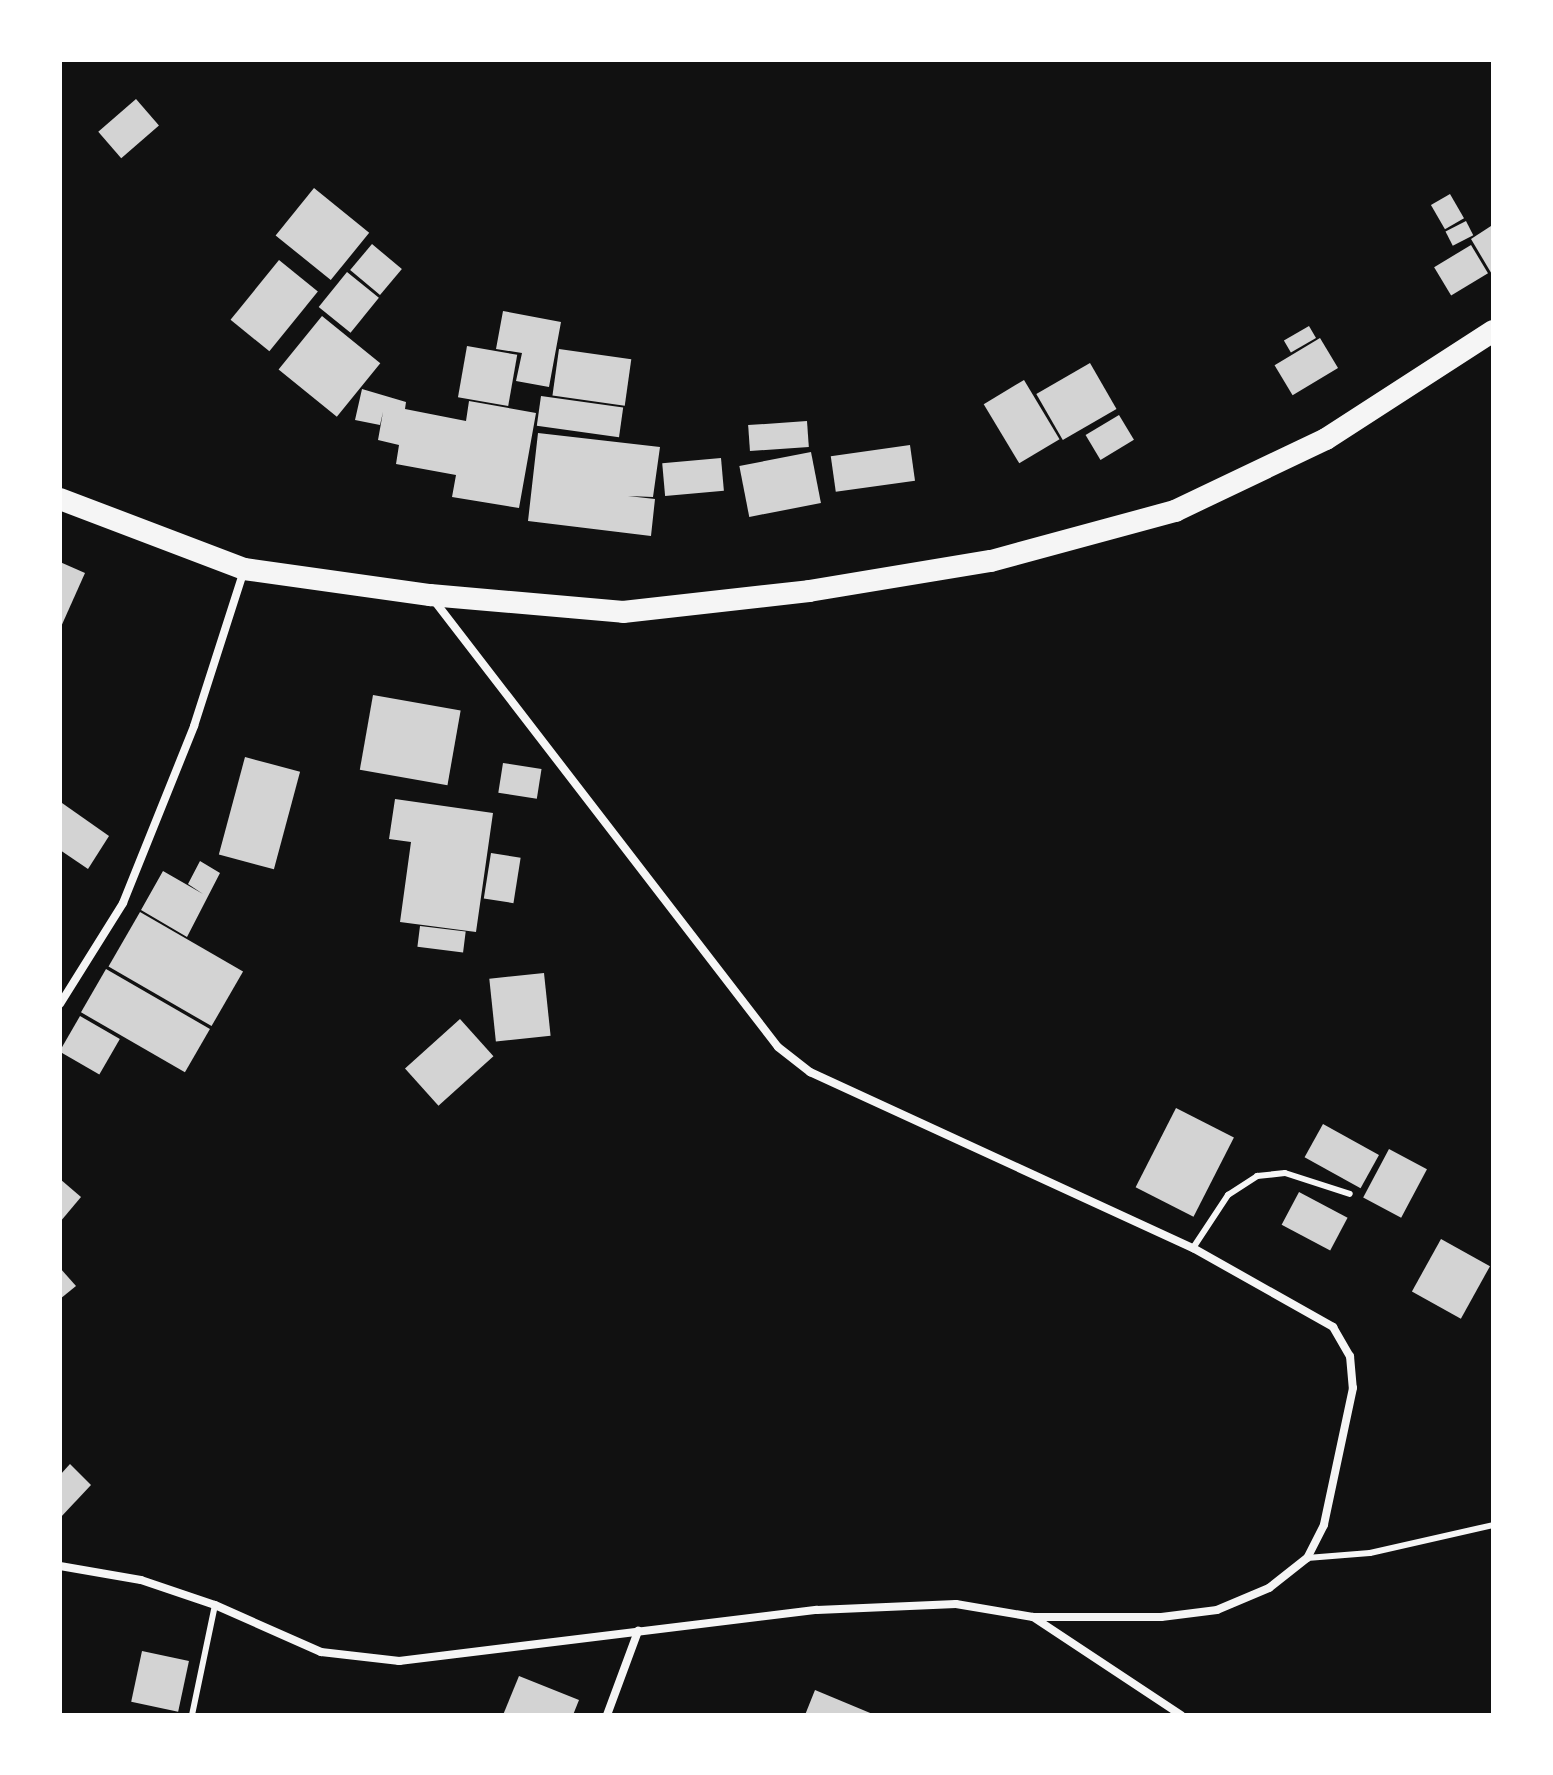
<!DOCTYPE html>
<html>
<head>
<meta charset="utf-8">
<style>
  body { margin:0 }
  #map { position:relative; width:1553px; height:1775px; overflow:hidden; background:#111; font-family:Montserrat,sans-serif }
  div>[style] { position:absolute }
  .building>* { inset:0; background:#d3d3d3; transform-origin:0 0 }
  .service>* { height:6px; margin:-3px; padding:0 3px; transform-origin:3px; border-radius:3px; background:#f5f5f5 }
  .minor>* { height:8px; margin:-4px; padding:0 4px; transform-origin:4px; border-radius:4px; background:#f5f5f5 }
  .trunk>* { height:22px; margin:-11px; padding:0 11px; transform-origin:11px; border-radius:11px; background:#f5f5f5 }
  span { translate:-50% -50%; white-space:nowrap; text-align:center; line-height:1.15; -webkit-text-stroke:7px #fff; paint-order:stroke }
  .frame { position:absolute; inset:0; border:62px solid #fff; pointer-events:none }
</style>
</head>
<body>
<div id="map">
  <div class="building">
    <div style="left:136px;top:99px;width:35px;height:50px;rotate:49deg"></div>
    <div style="left:314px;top:188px;width:71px;height:61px;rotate:39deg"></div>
    <div style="left:1450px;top:194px;width:28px;height:22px;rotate:60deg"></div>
    <div style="left:1466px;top:221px;width:16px;height:23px;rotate:63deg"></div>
    <div style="clip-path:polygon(1491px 226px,1493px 229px,1493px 276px,1471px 239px)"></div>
    <div style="left:372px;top:244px;width:39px;height:34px;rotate:40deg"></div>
    <div style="left:1471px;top:245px;width:33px;height:43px;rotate:59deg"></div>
    <div style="left:279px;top:260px;width:50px;height:77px;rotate:39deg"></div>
    <div style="left:347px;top:272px;width:41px;height:45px;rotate:39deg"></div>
    <div style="clip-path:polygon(503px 311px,561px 322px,549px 387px,516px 381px,522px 353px,496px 349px)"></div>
    <div style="left:322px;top:316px;width:75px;height:69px;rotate:39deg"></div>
    <div style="left:1309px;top:326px;width:14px;height:29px;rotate:60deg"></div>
    <div style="left:1320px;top:338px;width:35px;height:53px;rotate:59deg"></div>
    <div style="left:467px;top:346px;width:51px;height:52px;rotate:10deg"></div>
    <div style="left:559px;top:349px;width:73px;height:47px;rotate:8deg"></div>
    <div style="left:1090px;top:363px;width:53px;height:62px;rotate:60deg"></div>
    <div style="left:1024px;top:380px;width:69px;height:47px;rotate:59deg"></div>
    <div style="clip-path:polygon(362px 389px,406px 402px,405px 409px,466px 421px,469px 401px,536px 413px,519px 508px,452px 497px,456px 475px,396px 464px,399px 445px,378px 440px,383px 412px,380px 425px,355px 420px)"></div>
    <div style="left:541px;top:396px;width:83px;height:30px;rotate:8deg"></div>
    <div style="left:1119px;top:415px;width:29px;height:39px;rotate:59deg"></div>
    <div style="left:807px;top:421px;width:26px;height:59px;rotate:86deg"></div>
    <div style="clip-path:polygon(538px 433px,660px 447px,653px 497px,628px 496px,655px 499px,651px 536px,528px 521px)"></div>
    <div style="left:910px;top:445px;width:36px;height:80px;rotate:82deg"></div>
    <div style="left:811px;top:452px;width:52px;height:73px;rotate:79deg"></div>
    <div style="left:721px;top:458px;width:33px;height:59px;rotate:85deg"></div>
    <div style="clip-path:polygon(60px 562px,85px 573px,60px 629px)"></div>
    <div style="left:373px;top:695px;width:89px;height:76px;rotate:10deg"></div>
    <div style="left:245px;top:757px;width:57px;height:101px;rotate:15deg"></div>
    <div style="left:503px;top:763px;width:39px;height:30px;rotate:9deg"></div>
    <div style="clip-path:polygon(395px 799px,493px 813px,476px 932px,400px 922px,411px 842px,389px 839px)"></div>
    <div style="clip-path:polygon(62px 803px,109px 836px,88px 869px,60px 850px)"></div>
    <div style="left:491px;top:853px;width:30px;height:46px;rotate:9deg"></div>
    <div style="clip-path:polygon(200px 861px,220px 873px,187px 937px,141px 910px,163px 871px,203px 894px,188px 884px)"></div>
    <div style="left:140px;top:912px;width:119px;height:63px;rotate:30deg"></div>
    <div style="left:420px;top:926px;width:46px;height:21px;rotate:7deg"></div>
    <div style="left:106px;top:969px;width:120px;height:50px;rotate:30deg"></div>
    <div style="left:544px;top:973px;width:63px;height:55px;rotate:84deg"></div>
    <div style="left:80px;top:1016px;width:46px;height:41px;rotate:30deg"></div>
    <div style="left:460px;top:1019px;width:50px;height:74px;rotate:48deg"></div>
    <div style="left:1176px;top:1108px;width:65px;height:89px;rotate:27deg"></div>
    <div style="left:1323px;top:1124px;width:64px;height:38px;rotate:29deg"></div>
    <div style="left:1389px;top:1149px;width:43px;height:55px;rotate:28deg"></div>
    <div style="clip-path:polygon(60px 1179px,81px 1197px,60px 1222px)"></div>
    <div style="left:1299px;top:1192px;width:55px;height:37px;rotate:28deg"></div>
    <div style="left:1441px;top:1239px;width:56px;height:60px;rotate:29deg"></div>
    <div style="clip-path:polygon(60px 1268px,76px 1286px,60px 1299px)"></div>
    <div style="clip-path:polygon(70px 1464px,91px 1485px,60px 1518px,60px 1475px)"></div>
    <div style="left:142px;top:1651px;width:48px;height:52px;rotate:12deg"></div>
    <div style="clip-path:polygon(519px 1676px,579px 1700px,573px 1715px,503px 1715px)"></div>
    <div style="clip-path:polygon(815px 1690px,875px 1715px,805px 1715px)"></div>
  </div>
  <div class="service">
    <div style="left:1193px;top:1248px;width:64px;rotate:-56.6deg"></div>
    <div style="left:1228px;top:1195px;width:35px;rotate:-33deg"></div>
    <div style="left:1257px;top:1176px;width:28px;rotate:-6deg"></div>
    <div style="left:1285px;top:1173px;width:68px;rotate:17.9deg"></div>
    <div style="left:1307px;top:1558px;width:63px;rotate:-4.5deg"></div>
    <div style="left:1370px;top:1553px;width:126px;rotate:-12.8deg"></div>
    <div style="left:192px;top:1715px;width:112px;rotate:-78.2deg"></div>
  </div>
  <div class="minor">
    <div style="left:433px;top:599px;width:565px;rotate:52.4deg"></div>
    <div style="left:778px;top:1047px;width:41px;rotate:38deg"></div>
    <div style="left:810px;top:1072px;width:422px;rotate:24.7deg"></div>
    <div style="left:1193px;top:1248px;width:161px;rotate:29.4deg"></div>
    <div style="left:1333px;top:1327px;width:34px;rotate:60deg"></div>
    <div style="left:1350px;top:1356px;width:32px;rotate:85deg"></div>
    <div style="left:1353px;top:1388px;width:140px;rotate:102deg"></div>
    <div style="left:1324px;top:1525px;width:37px;rotate:117deg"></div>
    <div style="left:1307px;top:1558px;width:48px;rotate:141.7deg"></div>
    <div style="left:1269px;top:1588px;width:56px;rotate:157.1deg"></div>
    <div style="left:1217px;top:1610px;width:56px;rotate:172.9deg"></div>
    <div style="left:1161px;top:1617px;width:128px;rotate:180deg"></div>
    <div style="left:60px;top:1004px;width:119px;rotate:-58deg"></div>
    <div style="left:123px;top:903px;width:191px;rotate:-68.1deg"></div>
    <div style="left:194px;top:726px;width:164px;rotate:-72.2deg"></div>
    <div style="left:60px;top:1566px;width:82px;rotate:9.8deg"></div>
    <div style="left:141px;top:1580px;width:78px;rotate:18.7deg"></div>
    <div style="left:215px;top:1605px;width:116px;rotate:23.9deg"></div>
    <div style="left:321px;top:1652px;width:79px;rotate:6.6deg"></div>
    <div style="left:399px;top:1661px;width:421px;rotate:-7deg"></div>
    <div style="left:817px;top:1610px;width:139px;rotate:-2.5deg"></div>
    <div style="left:956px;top:1604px;width:78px;rotate:9.6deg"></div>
    <div style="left:1033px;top:1617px;width:178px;rotate:33.5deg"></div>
    <div style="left:607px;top:1715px;width:90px;rotate:-69.7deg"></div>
  </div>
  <div class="trunk">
    <div style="left:60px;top:499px;width:197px;rotate:20.8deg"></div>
    <div style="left:244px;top:569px;width:188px;rotate:8deg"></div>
    <div style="left:430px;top:595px;width:194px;rotate:5deg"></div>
    <div style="left:623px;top:612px;width:187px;rotate:-6.4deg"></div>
    <div style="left:809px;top:591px;width:184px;rotate:-9.4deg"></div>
    <div style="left:991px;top:561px;width:191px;rotate:-15.2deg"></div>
    <div style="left:1175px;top:511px;width:167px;rotate:-25.5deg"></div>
    <div style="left:1326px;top:439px;width:199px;rotate:-32.9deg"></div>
  </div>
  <div class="frame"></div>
</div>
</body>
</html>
